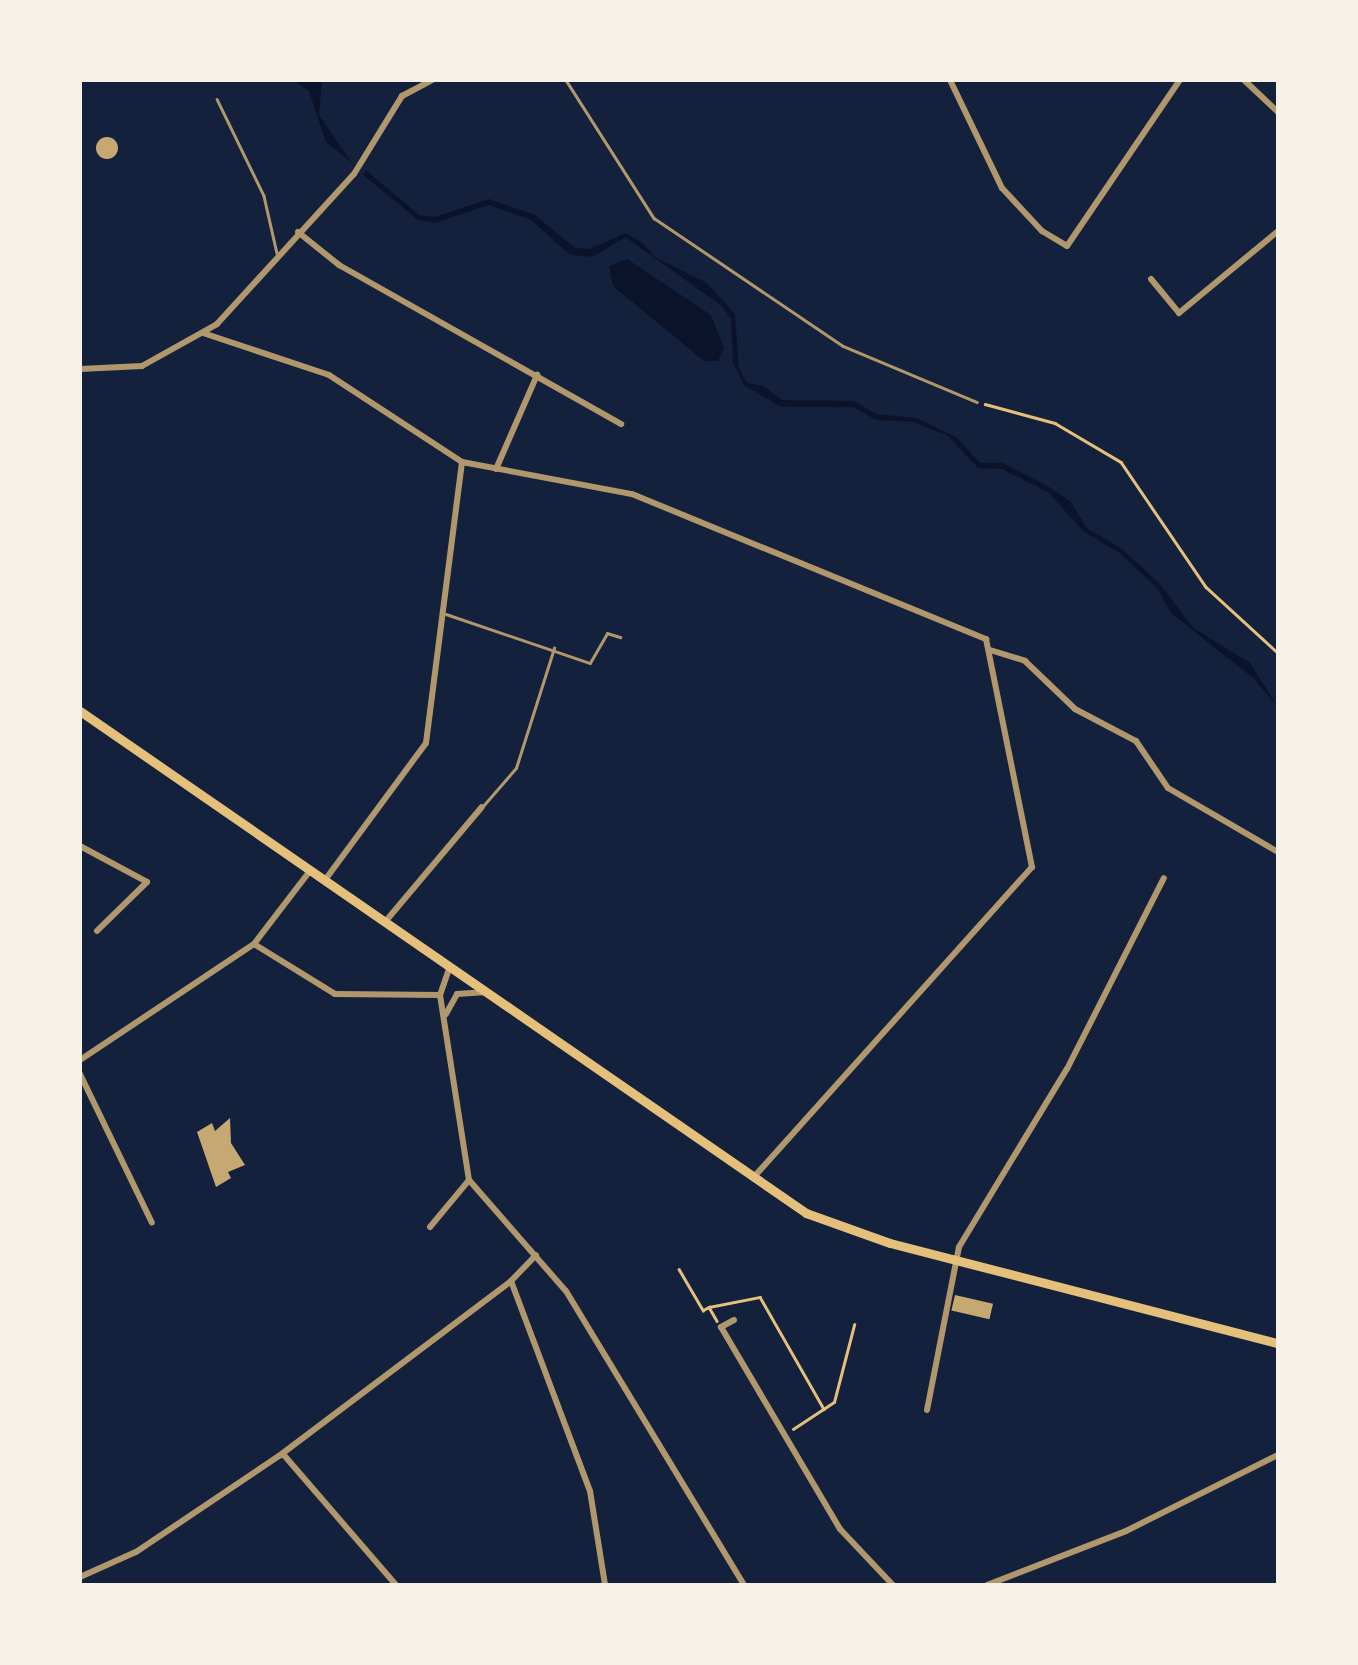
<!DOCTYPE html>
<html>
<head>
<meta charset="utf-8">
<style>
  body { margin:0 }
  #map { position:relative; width:1358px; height:1665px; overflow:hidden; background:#14213d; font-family:Inter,sans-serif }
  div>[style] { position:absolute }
  .water>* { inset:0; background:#0b132b }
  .building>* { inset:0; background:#c6a872; transform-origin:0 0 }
  .round { border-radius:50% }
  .path>* { height:2.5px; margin:-1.25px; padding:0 1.25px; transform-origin:1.25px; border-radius:1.25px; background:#e5c07b }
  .service>* { height:2.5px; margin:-1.25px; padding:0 1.25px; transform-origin:1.25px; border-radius:1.25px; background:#b1986c }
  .minor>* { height:6px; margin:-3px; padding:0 3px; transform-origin:3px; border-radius:3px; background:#b1986c }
  .secondary>* { height:9px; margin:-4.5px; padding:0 4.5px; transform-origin:4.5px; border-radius:4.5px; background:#e5c07b }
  span { translate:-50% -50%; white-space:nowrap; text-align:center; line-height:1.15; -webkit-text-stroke:8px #f6f1e7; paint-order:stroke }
  .frame { position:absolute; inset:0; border:82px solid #f6f1e7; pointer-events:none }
</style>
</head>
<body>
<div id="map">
  <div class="water">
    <div style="clip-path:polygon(293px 80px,322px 80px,319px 115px,352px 163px,326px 142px,309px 91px)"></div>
    <div style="clip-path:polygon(366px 170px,419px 215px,435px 217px,489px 199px,535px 215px,575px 248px,590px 249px,625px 233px,643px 243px,655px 257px,707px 283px,735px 314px,739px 368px,747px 383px,763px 386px,782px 400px,854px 401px,876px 414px,916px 418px,956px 437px,980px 463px,1003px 463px,1049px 487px,1070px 501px,1087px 528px,1122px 549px,1160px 584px,1193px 628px,1250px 663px,1278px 707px,1253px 678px,1171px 613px,1157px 588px,1120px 553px,1084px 532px,1048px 492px,1002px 469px,978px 468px,948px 436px,914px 422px,876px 420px,853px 407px,781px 407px,744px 385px,733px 363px,731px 319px,722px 306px,625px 237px,593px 257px,570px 255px,531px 220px,489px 205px,435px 223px,418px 220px,363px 175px)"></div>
    <div style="clip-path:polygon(627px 259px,711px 315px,724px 348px,718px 361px,704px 361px,613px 286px,609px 266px)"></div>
  </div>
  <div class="building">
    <div class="round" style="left:96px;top:137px;width:22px;height:22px"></div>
    <div style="clip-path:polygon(230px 1118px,231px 1143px,245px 1165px,228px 1172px,231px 1178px,216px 1187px,197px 1132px,212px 1123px,215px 1131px)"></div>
    <div style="left:955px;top:1295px;width:39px;height:16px;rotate:13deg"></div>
  </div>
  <div class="path">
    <div style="left:985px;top:404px;width:73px;rotate:15.2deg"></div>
    <div style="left:1055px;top:423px;width:77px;rotate:30.6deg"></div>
    <div style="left:1121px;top:462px;width:151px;rotate:55.8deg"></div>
    <div style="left:1206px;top:587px;width:98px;rotate:42.5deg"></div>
    <div style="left:679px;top:1269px;width:48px;rotate:59.7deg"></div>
    <div style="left:703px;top:1310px;width:7px;rotate:-27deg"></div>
    <div style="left:709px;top:1307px;width:16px;rotate:60deg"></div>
    <div style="left:709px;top:1307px;width:52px;rotate:-11.1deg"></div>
    <div style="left:760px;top:1297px;width:129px;rotate:60.3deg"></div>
    <div style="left:793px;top:1429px;width:49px;rotate:-33.4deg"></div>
    <div style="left:834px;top:1402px;width:80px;rotate:-75.4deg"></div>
  </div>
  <div class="service">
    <div style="left:566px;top:80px;width:164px;rotate:57.5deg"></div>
    <div style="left:654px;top:218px;width:228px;rotate:34.1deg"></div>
    <div style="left:843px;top:346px;width:145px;rotate:22.7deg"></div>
    <div style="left:217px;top:99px;width:108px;rotate:64.1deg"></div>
    <div style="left:264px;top:196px;width:58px;rotate:77.2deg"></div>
    <div style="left:446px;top:614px;width:152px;rotate:18.8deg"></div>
    <div style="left:590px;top:663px;width:34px;rotate:-60deg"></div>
    <div style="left:607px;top:633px;width:14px;rotate:17deg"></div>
    <div style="left:483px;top:806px;width:50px;rotate:-49deg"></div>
    <div style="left:516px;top:768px;width:126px;rotate:-72.4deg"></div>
  </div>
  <div class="minor">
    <div style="left:950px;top:80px;width:120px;rotate:64.3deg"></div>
    <div style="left:1002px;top:188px;width:59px;rotate:47.1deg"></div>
    <div style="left:1042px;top:231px;width:29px;rotate:31deg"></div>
    <div style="left:1067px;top:246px;width:201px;rotate:-55.8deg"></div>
    <div style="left:1244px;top:80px;width:47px;rotate:43.3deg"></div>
    <div style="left:298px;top:232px;width:53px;rotate:38.8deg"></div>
    <div style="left:339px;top:265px;width:324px;rotate:29.4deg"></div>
    <div style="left:1151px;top:279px;width:44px;rotate:50.5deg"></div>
    <div style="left:1179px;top:313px;width:129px;rotate:-39.6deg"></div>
    <div style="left:203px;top:333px;width:133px;rotate:18.4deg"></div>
    <div style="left:329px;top:375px;width:159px;rotate:33.2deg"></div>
    <div style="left:462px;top:462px;width:173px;rotate:10.7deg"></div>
    <div style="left:632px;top:494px;width:383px;rotate:22.3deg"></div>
    <div style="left:986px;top:639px;width:233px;rotate:78.6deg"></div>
    <div style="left:1032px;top:867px;width:418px;rotate:131.9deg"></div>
    <div style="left:80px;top:369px;width:62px;rotate:-2.8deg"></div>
    <div style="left:142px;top:366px;width:86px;rotate:-29.2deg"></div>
    <div style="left:217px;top:324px;width:203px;rotate:-47.6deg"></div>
    <div style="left:354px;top:174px;width:92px;rotate:-58.4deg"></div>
    <div style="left:402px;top:96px;width:34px;rotate:-28deg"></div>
    <div style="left:496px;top:469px;width:103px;rotate:-66.4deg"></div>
    <div style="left:990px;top:650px;width:37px;rotate:17deg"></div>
    <div style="left:1025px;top:661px;width:69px;rotate:43.8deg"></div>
    <div style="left:1075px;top:709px;width:69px;rotate:27.7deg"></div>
    <div style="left:1136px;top:741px;width:57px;rotate:55.8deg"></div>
    <div style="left:1168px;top:788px;width:127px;rotate:30.2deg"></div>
    <div style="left:80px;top:846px;width:76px;rotate:28.2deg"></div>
    <div style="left:147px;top:882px;width:70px;rotate:135.6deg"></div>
    <div style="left:325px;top:880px;width:170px;rotate:-53.6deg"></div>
    <div style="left:426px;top:743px;width:283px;rotate:-82.7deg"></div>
    <div style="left:385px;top:922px;width:150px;rotate:-49.9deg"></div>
    <div style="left:254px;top:944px;width:95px;rotate:31.7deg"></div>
    <div style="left:335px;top:994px;width:105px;rotate:0.5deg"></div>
    <div style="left:449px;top:969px;width:28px;rotate:109deg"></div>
    <div style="left:440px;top:995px;width:187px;rotate:81.1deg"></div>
    <div style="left:469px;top:1180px;width:147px;rotate:48.9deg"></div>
    <div style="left:566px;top:1291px;width:344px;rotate:58.8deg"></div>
    <div style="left:446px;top:1014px;width:23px;rotate:-61deg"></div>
    <div style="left:457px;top:994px;width:26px;rotate:-4deg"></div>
    <div style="left:80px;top:1060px;width:209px;rotate:-33.7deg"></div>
    <div style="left:254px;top:944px;width:91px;rotate:-52.6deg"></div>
    <div style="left:80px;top:1074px;width:165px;rotate:64.2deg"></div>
    <div style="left:430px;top:1227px;width:61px;rotate:-50.3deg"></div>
    <div style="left:511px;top:1281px;width:224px;rotate:69.4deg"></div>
    <div style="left:590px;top:1491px;width:95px;rotate:80.9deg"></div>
    <div style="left:734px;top:1320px;width:15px;rotate:152deg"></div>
    <div style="left:721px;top:1327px;width:234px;rotate:59.5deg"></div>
    <div style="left:840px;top:1529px;width:77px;rotate:46.6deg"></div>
    <div style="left:927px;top:1410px;width:166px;rotate:-78.9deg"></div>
    <div style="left:959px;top:1247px;width:208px;rotate:-58.8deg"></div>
    <div style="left:1067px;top:1069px;width:214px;rotate:-63.1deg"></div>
    <div style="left:283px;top:1454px;width:173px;rotate:49.2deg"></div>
    <div style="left:80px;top:1577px;width:61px;rotate:-24.1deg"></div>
    <div style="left:136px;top:1552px;width:172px;rotate:-33.9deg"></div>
    <div style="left:279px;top:1456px;width:291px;rotate:-37deg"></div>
    <div style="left:511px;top:1281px;width:36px;rotate:-46deg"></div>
    <div style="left:987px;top:1585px;width:149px;rotate:-21.2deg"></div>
    <div style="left:1126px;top:1531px;width:170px;rotate:-26.6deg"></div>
  </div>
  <div class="secondary">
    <div style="left:80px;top:711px;width:883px;rotate:34.66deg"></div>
    <div style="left:806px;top:1213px;width:89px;rotate:19.7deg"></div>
    <div style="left:890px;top:1243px;width:401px;rotate:14.5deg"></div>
  </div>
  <div class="frame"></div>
</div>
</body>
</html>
